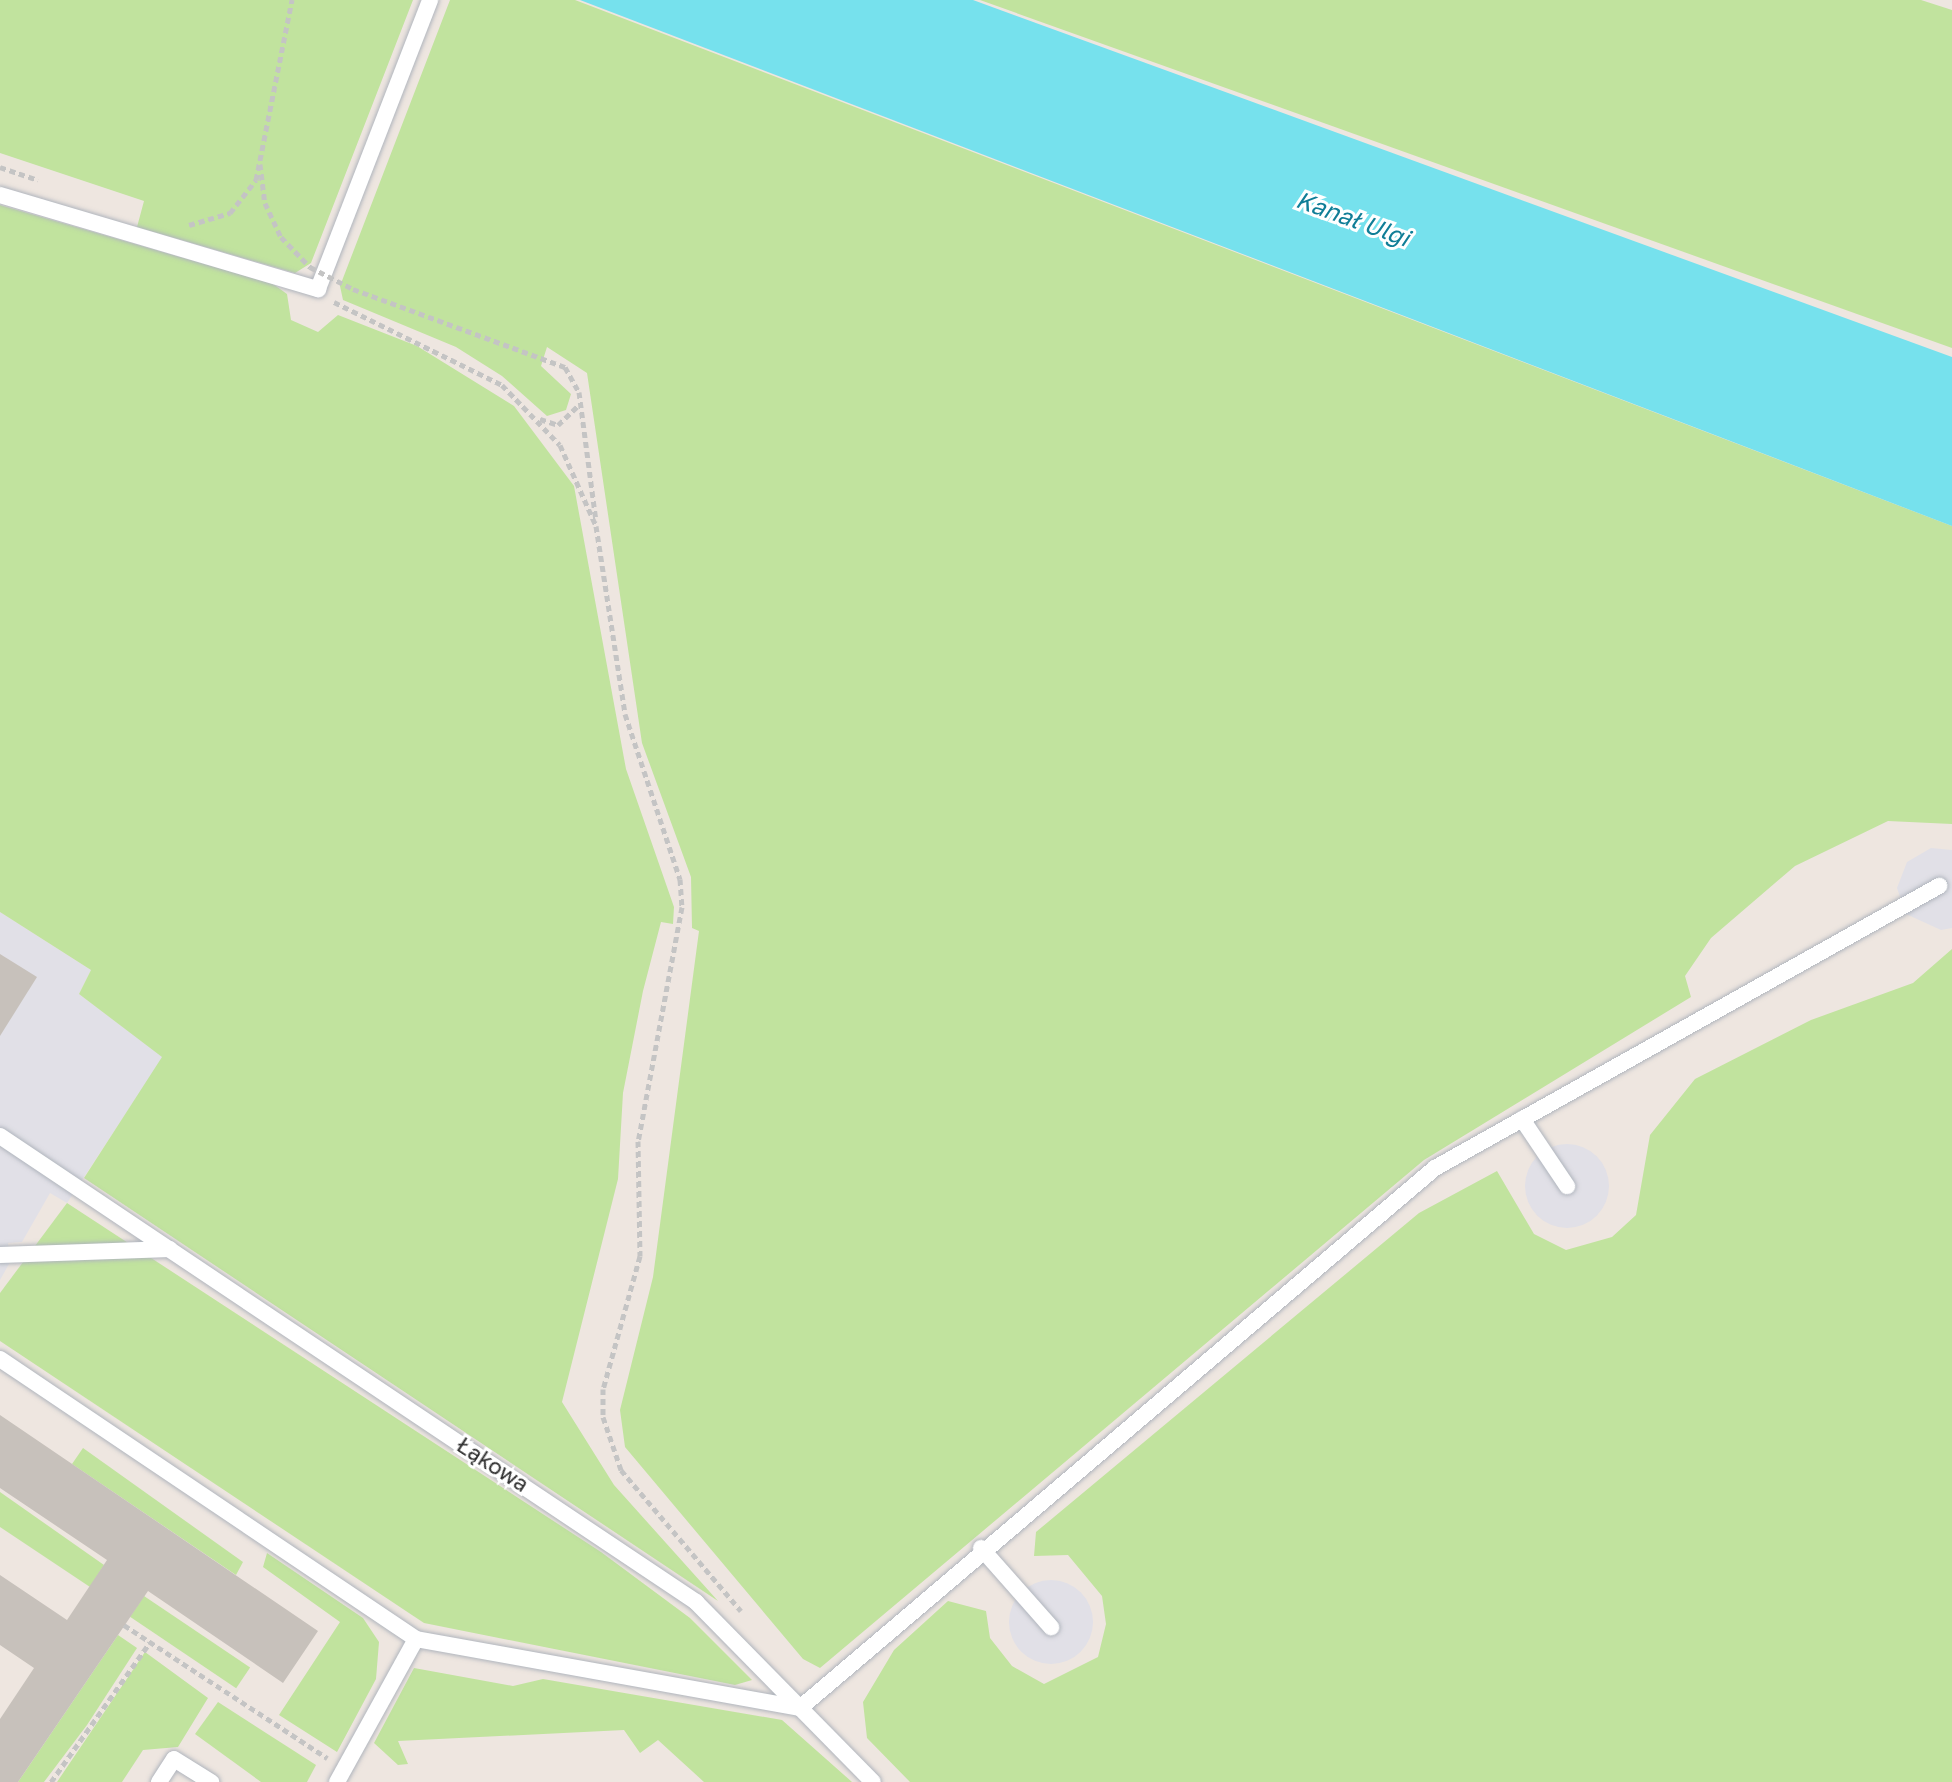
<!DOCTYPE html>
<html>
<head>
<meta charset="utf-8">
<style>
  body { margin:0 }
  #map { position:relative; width:1952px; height:1782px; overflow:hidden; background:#eee6e0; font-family:"Golos Text",sans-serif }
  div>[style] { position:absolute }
  .industrial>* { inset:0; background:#e1e0e7 }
  .round { border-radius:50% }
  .green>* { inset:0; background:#c1e39e; transform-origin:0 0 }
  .water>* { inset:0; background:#76e1ed }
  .building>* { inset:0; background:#c7c1bb }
  .path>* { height:5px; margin-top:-2.5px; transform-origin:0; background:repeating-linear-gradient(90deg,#c4c4c4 0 6px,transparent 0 10px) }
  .roads { filter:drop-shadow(0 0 2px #b0b5bd) drop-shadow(0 0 2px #b0b5bd) }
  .service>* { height:16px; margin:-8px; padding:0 8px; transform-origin:8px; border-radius:8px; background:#fff }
  .path-bridge>* { height:5px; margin-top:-2.5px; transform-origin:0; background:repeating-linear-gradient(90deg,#c4c4c4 0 6px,transparent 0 10px) }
  span { translate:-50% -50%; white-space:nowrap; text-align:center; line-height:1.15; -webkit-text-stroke:6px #fff; paint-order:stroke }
  .street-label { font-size:22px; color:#2d2d2d }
  .water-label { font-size:24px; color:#107e97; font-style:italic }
</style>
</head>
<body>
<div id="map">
  <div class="industrial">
    <div style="clip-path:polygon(1931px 848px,1952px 850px,1952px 928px,1941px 930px,1906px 914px,1897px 888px,1907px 862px)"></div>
    <div style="clip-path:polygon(0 912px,91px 970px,79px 994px,163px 1057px,67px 1203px,50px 1193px,22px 1242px,8px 1243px,9px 1264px,0 1280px)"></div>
    <div class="round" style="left:1525px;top:1144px;width:84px;height:84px"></div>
    <div class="round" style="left:1009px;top:1580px;width:84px;height:84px"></div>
  </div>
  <div class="green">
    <div style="clip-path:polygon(0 0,413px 0,311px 263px,295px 273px,137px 227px,144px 201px,0 153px)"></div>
    <div style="clip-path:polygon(450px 0,575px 0,1952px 526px,1952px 824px,1888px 821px,1795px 866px,1711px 938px,1685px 976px,1691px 997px,1424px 1160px,820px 1668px,803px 1659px,625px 1447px,620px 1410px,653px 1277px,699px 931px,692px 928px,691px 877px,642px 743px,587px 373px,547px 347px,541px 366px,571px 394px,566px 410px,547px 416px,502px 376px,456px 347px,343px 300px,340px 286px)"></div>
    <div style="clip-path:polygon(980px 0,1921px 0,1952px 10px,1952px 348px)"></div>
    <div style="clip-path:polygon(0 205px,273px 284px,287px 294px,291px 320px,318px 332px,338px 315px,417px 346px,514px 406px,574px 486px,626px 769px,674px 907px,673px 924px,661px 922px,643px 991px,623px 1093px,618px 1179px,562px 1402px,614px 1485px,718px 1601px,84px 1178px,162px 1057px,79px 994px,91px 970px,0 912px)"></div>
    <div style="clip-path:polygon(1952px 949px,1952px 1782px,910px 1782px,867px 1738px,863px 1702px,894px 1650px,948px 1601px,986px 1611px,990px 1638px,1012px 1666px,1044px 1684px,1098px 1657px,1106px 1624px,1102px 1596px,1068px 1555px,1034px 1556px,1036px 1532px,1419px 1213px,1497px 1171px,1534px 1234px,1566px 1250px,1612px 1237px,1636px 1215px,1650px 1135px,1695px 1079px,1811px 1020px,1913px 983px)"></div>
    <div style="clip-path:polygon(67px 1203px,601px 1552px,690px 1618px,752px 1680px,735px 1685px,424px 1623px,0 1341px,0 1293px)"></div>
    <div style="clip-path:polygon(83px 1448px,243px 1562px,236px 1575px,72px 1464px)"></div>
    <div style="clip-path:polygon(0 1492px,104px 1565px,90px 1587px,0 1527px)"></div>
    <div style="clip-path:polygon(267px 1553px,363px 1618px,379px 1642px,376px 1679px,337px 1752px,279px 1715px,340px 1622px,263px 1567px)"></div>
    <div style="left:144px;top:1596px;width:128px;height:25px;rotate:34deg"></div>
    <div style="clip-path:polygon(118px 1635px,137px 1648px,87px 1725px,44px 1782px,18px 1782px)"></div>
    <div style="clip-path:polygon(145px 1652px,208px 1698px,178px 1747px,143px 1750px,122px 1782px,57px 1782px)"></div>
    <div style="clip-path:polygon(414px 1668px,513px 1686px,543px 1679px,782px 1720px,852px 1782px,704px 1782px,658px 1740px,640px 1753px,624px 1730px,398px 1741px,408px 1764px,398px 1765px,374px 1743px)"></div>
    <div style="clip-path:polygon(218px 1702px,316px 1765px,307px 1782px,261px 1782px,195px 1734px)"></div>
  </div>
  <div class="water">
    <div style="clip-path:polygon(580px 0,973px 0,1952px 357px,1952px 526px)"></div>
  </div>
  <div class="building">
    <div style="clip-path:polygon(0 954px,37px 977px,0 1036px)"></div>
    <div style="clip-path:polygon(0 1415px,318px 1631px,283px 1683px,148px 1591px,18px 1782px,0 1782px,0 1719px,34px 1668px,0 1645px,0 1575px,67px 1620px,107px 1560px,0 1488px)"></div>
  </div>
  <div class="path">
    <div style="left:0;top:167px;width:40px;rotate:18.9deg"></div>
    <div style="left:189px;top:225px;width:43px;rotate:-16.3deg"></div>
    <div style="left:230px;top:213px;width:42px;rotate:-51.8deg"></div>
    <div style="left:256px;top:180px;width:184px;rotate:-78.7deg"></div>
    <div style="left:353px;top:289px;width:226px;rotate:20.2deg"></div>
    <div style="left:565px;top:367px;width:29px;rotate:61deg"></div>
    <div style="left:579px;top:392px;width:130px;rotate:82.5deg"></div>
    <div style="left:334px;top:302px;width:187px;rotate:26.3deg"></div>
    <div style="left:502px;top:385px;width:83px;rotate:46deg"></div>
    <div style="left:560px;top:445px;width:89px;rotate:66deg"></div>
    <div style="left:596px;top:526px;width:190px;rotate:81.2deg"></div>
    <div style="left:625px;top:714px;width:174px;rotate:71.6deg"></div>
    <div style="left:680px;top:879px;width:28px;rotate:86deg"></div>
    <div style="left:682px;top:907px;width:238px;rotate:100.6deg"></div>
    <div style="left:638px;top:1141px;width:115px;rotate:89deg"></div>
    <div style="left:640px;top:1256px;width:138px;rotate:105.5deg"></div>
    <div style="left:603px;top:1389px;width:28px;rotate:90deg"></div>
    <div style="left:603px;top:1417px;width:56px;rotate:71.2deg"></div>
    <div style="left:621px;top:1470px;width:185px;rotate:49.6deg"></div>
    <div style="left:540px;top:419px;width:19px;rotate:18deg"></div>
    <div style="left:558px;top:425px;width:29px;rotate:-44deg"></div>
    <div style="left:124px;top:1625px;width:243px;rotate:33.2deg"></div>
    <div style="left:51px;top:1782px;width:171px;rotate:-54.7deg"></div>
  </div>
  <div class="roads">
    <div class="service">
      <div style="left:0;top:195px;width:332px;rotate:16.5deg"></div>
      <div style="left:318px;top:289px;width:310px;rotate:-68.8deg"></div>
      <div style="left:1522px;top:1119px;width:81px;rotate:56.1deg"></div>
      <div style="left:0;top:1136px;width:838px;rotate:33.8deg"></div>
      <div style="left:696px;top:1602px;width:252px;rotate:45.5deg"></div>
      <div style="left:0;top:1255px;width:170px;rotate:-2deg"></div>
      <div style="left:0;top:1359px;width:501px;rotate:33.94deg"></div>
      <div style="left:981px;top:1548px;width:106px;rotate:48.5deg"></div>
      <div style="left:159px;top:1782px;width:27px;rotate:-57deg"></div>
      <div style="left:174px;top:1759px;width:44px;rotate:31.9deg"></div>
      <div style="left:337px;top:1782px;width:163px;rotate:-61.1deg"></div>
      <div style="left:416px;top:1639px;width:390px;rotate:10.2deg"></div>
      <div style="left:800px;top:1708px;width:834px;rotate:-40.38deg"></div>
      <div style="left:1435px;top:1168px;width:578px;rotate:-29.23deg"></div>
    </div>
  </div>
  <div class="path-bridge">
    <div style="left:260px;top:164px;width:39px;rotate:83deg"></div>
    <div style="left:265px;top:203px;width:38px;rotate:65deg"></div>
    <div style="left:281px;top:237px;width:42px;rotate:46deg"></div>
    <div style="left:310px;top:267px;width:48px;rotate:27.1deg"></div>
  </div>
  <div class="street-label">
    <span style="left:493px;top:1464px;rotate:33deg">Łąkowa</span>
  </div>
  <div class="water-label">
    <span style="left:1353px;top:218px;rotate:20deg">Kanał Ulgi</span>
  </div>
</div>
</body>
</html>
